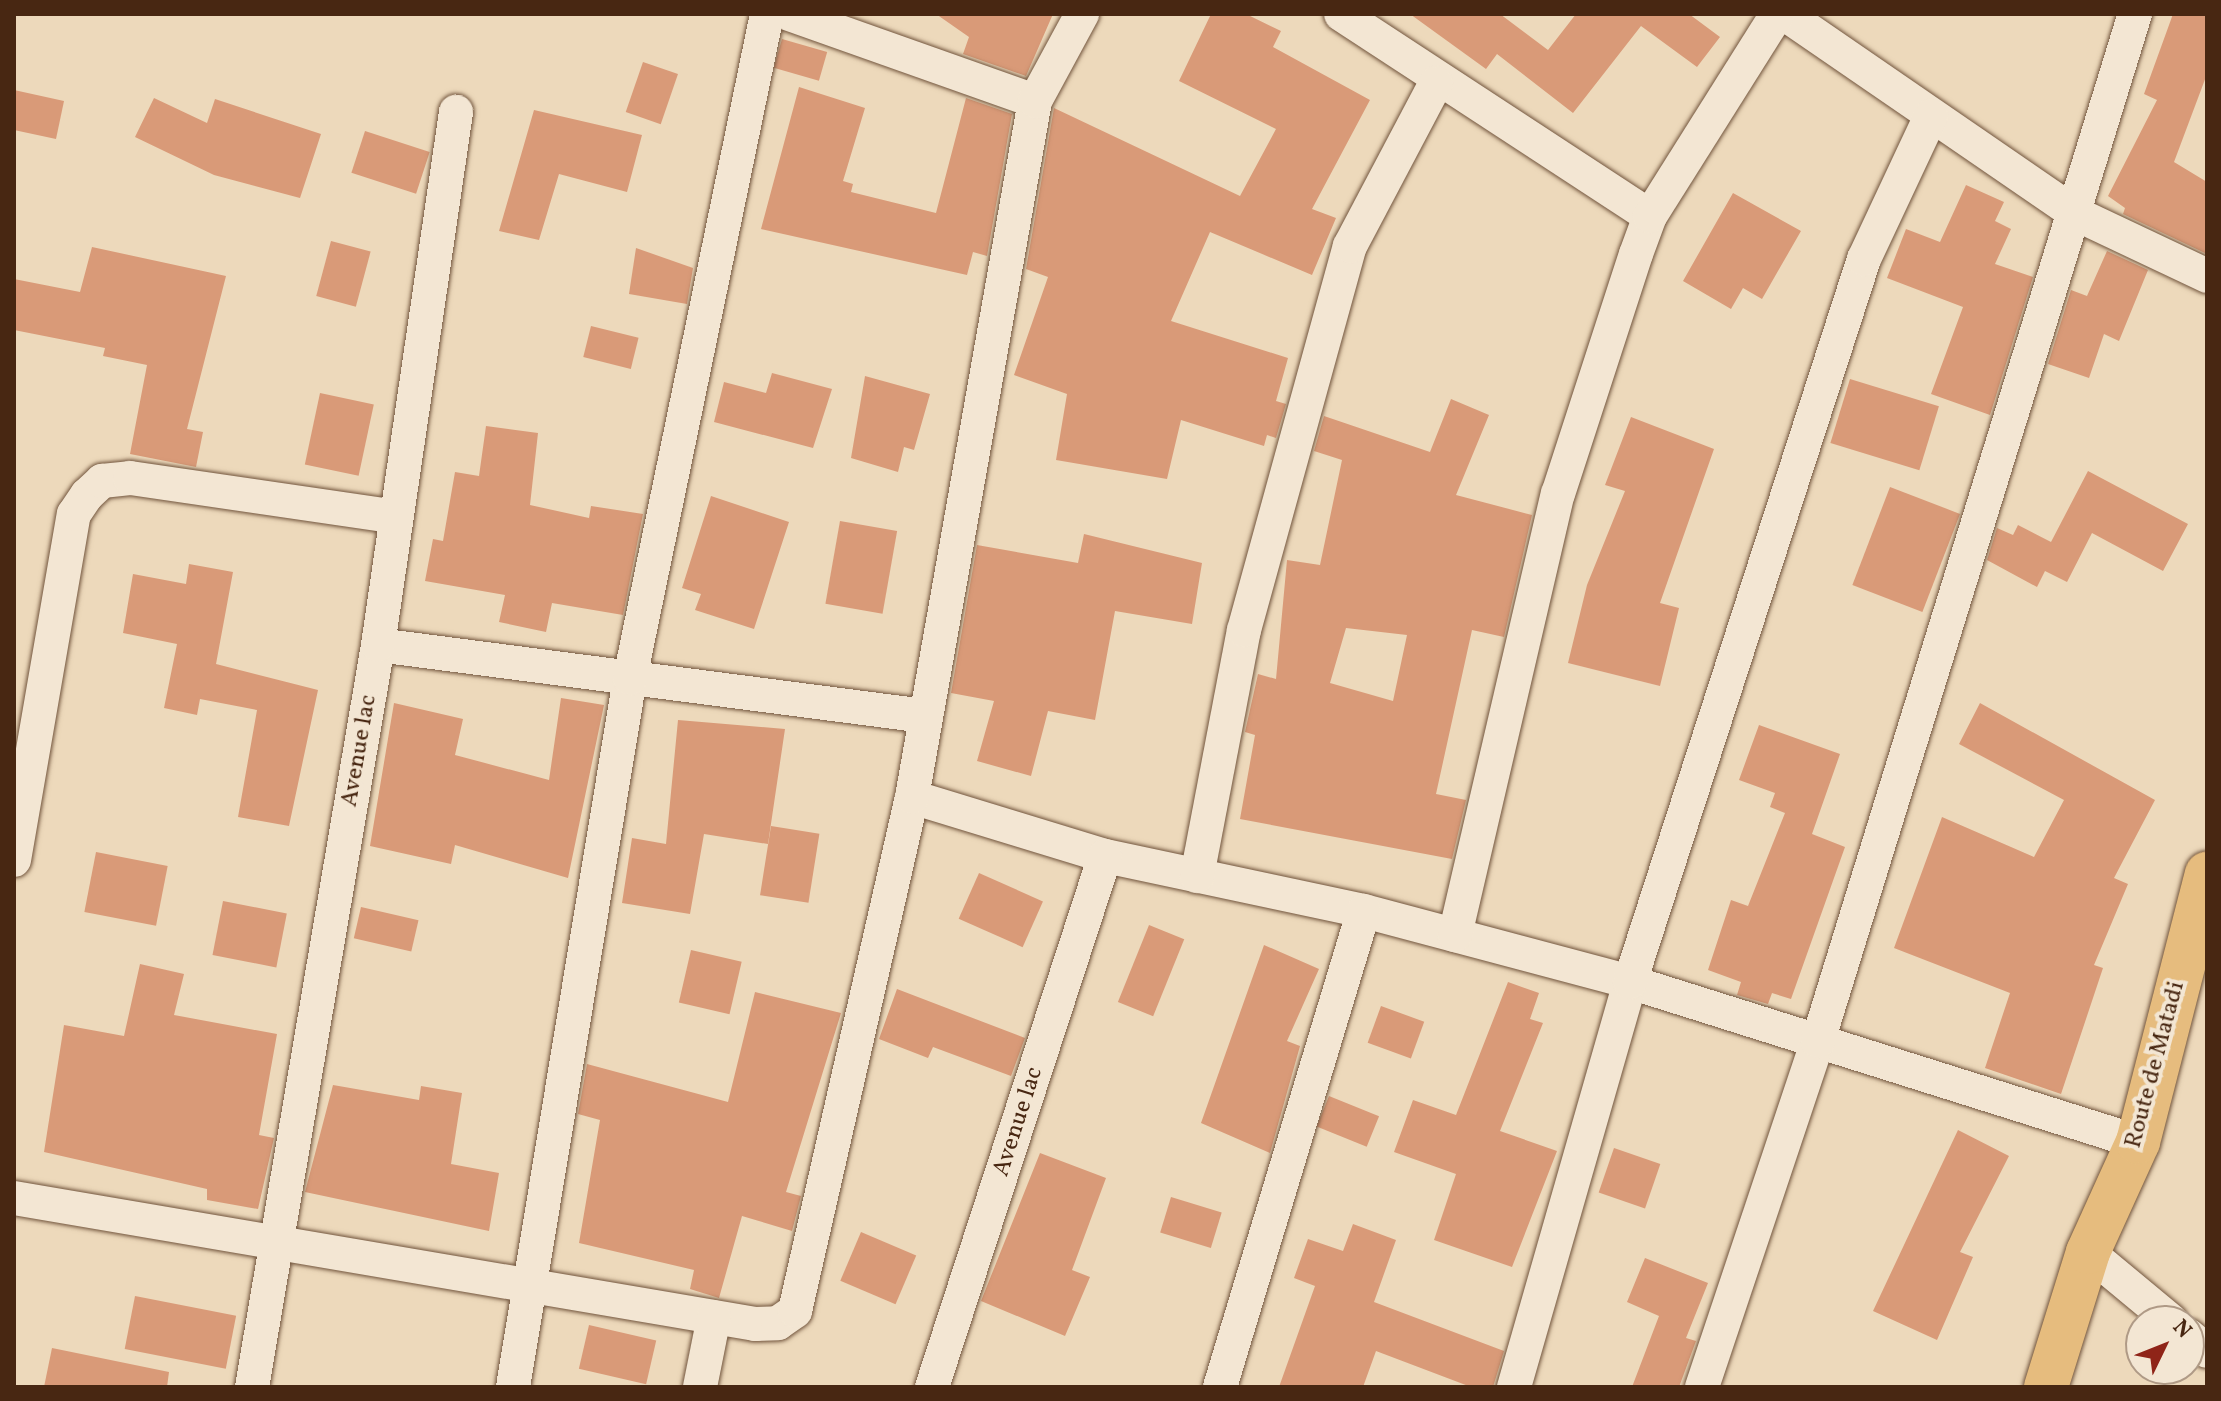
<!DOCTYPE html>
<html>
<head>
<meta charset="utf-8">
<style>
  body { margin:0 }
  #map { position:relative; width:2221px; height:1401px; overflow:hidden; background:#edd9bb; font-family:Vollkorn,serif }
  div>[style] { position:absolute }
  .building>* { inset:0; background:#d99a78; transform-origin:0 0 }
  .roads { filter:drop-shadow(0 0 2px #71543c) drop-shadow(0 0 2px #71543c) }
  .street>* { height:34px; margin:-17px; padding:0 17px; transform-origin:17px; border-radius:17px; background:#f3e6d3 }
  .primary>* { height:44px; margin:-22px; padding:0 22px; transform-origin:22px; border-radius:22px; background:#e6bc7e }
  span { translate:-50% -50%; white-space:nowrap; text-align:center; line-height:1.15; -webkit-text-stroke:8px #f3e6d3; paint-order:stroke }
  .street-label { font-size:24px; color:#482712 }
  .frame { position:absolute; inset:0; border:16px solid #482712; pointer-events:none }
  .north { position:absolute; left:2125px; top:1305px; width:80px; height:80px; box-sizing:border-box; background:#f3e6d3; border:2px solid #af9a86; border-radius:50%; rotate:47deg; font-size:22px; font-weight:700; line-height:32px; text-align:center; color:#482712 }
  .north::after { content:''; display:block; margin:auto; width:28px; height:36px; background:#8f2418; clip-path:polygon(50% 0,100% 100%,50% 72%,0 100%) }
</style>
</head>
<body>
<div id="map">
  <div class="building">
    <div style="clip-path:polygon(936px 14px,1053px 14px,1026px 76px,963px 54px,969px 37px)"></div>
    <div style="clip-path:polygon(1211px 14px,1246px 14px,1281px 31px,1273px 47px,1370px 100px,1312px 209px,1336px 218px,1312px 275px,1210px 232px,1171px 321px,1288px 358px,1276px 401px,1286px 404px,1276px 438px,1267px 435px,1264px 446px,1181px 420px,1167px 479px,1056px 460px,1067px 394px,1014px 375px,1048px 277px,1026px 269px,1054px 108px,1240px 196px,1276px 129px,1179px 81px)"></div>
    <div style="clip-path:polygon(1410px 14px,1500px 14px,1548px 50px,1576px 14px,1689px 14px,1720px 37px,1697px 67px,1641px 26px,1573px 113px,1497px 54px,1486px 69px)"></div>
    <div style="clip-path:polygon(2173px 14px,2207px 14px,2207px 74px,2174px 162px,2207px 182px,2207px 254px,2123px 214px,2125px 208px,2108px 196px,2157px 100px,2144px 94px)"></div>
    <div style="left:782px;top:39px;width:47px;height:30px;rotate:16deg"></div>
    <div style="left:643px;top:62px;width:37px;height:53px;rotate:19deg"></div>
    <div style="clip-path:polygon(799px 87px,865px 108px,843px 181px,853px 184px,851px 192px,936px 213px,966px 98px,1012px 114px,987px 256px,973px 252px,967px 275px,761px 229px)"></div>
    <div style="clip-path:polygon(14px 90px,64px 101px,56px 139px,14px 130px)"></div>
    <div style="clip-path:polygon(154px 98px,207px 123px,215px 99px,321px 134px,300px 198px,214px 175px,135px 137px)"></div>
    <div style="clip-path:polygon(534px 110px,642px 135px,627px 192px,559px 174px,539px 240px,499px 231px)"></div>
    <div style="left:365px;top:131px;width:68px;height:44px;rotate:18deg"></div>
    <div style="clip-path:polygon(1966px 185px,2004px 202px,1995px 221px,2011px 229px,1995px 264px,2033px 277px,1990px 415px,1931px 394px,1963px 307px,1887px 278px,1906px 229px,1940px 242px)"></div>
    <div style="clip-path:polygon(1733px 193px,1801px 231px,1762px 299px,1743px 288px,1731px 309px,1683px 281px)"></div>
    <div style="left:331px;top:241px;width:41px;height:57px;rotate:15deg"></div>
    <div style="clip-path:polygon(92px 247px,226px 276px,187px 429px,203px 432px,196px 467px,130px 454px,147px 365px,103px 356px,105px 348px,14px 330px,14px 279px,80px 292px)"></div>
    <div style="clip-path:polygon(636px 248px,693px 268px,687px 304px,629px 294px)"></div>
    <div style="clip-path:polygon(2107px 251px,2148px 270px,2119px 341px,2104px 334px,2089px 378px,2048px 364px,2071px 290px,2087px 296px)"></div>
    <div style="left:591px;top:326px;width:49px;height:32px;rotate:14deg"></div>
    <div style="clip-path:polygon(772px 373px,832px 389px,813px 448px,714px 422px,724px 382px,766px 393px)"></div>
    <div style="clip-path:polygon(865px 376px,930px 394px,914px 450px,904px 447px,898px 472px,851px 458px)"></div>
    <div style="left:1850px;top:379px;width:93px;height:67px;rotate:17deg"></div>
    <div style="left:320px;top:393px;width:55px;height:73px;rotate:12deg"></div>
    <div style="clip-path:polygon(evenodd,1451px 399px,1489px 415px,1456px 495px,1532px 515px,1504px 637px,1472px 630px,1436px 794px,1466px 800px,1452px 859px,1240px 819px,1255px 735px,1245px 732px,1258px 674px,1276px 679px,1287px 560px,1320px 565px,1342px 460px,1314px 451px,1324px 416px,1430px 452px,1451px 399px,1346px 628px,1407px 635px,1393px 701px,1330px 683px,1346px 628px)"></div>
    <div style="clip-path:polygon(1631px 417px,1714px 449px,1660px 603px,1679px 608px,1660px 686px,1568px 663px,1587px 585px,1625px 491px,1605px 485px)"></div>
    <div style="clip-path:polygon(486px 426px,538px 433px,530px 505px,589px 518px,591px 506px,643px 514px,623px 615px,552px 603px,546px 632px,499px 622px,505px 595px,425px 581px,433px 539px,443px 541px,455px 472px,479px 476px)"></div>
    <div style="clip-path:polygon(2088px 471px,2188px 524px,2163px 571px,2092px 533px,2067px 582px,2045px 571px,2037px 587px,1987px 560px,1997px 528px,2013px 535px,2018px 525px,2051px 542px)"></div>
    <div style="left:1890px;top:487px;width:75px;height:105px;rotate:21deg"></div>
    <div style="clip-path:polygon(711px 496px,789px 522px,754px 629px,695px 610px,701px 594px,682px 588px)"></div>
    <div style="left:840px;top:521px;width:58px;height:84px;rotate:10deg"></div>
    <div style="clip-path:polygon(1084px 534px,1202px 563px,1192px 624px,1115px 611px,1095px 720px,1048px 711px,1031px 776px,977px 761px,994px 701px,951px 693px,977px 545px,1078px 563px)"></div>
    <div style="clip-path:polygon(189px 564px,233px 572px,216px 664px,318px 690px,289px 826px,238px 817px,257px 710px,200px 699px,197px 715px,164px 708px,177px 644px,123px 633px,133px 574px,186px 584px)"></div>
    <div style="clip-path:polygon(561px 698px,604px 705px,568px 878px,455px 845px,451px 864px,370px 846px,394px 703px,463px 719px,455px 755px,549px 780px)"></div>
    <div style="clip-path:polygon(1980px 703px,2155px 800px,2114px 878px,2128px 884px,2094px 965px,2103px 968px,2061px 1094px,1985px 1068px,2010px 993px,1894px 948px,1942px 817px,2034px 857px,2064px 800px,1959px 744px)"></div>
    <div style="clip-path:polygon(678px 720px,785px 729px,768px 844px,704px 834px,690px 914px,622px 903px,632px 838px,666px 844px)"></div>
    <div style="clip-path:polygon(1759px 725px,1840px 754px,1812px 834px,1845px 847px,1791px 999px,1772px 993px,1768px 1004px,1737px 995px,1741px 982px,1708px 970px,1731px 900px,1748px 906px,1785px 813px,1770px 807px,1775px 793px,1739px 780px)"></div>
    <div style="left:771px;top:826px;width:49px;height:70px;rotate:9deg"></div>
    <div style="left:96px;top:852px;width:73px;height:61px;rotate:11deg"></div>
    <div style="left:979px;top:873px;width:70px;height:50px;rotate:24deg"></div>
    <div style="left:223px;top:901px;width:65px;height:55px;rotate:11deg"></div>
    <div style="left:361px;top:907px;width:59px;height:32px;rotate:13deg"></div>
    <div style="left:1149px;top:925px;width:38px;height:83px;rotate:22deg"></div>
    <div style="clip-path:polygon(1264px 945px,1319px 969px,1287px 1041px,1300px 1046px,1270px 1153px,1201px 1123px)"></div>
    <div style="left:691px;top:950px;width:52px;height:54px;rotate:13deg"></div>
    <div style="clip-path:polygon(140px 964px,184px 974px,174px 1015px,277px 1034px,259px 1135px,274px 1138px,258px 1209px,207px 1200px,207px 1189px,44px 1152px,64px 1025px,124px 1036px)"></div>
    <div style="clip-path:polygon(1508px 982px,1539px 993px,1530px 1019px,1543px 1023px,1500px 1131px,1557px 1151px,1512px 1267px,1434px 1240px,1456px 1174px,1394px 1152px,1413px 1100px,1456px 1115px)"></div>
    <div style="clip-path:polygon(897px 989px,1025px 1038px,1011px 1076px,933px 1047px,928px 1058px,879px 1039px)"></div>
    <div style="clip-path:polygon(755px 992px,841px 1013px,786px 1192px,801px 1196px,792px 1231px,742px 1216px,719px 1298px,690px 1289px,694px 1270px,579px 1243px,600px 1120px,578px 1114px,587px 1064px,728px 1102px)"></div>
    <div style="left:1381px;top:1006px;width:46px;height:39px;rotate:20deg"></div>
    <div style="clip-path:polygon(333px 1085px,419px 1100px,421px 1086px,462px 1093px,451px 1164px,499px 1173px,489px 1231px,305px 1192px)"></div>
    <div style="left:1329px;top:1096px;width:54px;height:33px;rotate:22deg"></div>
    <div style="clip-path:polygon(1958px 1130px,2009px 1156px,1960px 1252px,1973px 1257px,1937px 1340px,1873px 1311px)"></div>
    <div style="left:1614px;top:1148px;width:49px;height:47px;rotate:19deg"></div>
    <div style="clip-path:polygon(1040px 1153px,1106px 1178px,1072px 1270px,1090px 1277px,1065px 1336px,981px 1301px)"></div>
    <div style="left:1171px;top:1197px;width:53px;height:37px;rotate:17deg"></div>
    <div style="clip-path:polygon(1353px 1224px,1396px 1240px,1374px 1302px,1504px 1351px,1493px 1387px,1471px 1387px,1376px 1351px,1363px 1387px,1279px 1387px,1315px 1286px,1294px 1278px,1308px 1239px,1343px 1251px)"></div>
    <div style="left:861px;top:1232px;width:60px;height:53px;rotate:23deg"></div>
    <div style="clip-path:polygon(1645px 1258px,1708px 1283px,1686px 1338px,1696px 1341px,1679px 1387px,1632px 1387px,1659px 1316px,1627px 1302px)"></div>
    <div style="left:135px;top:1296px;width:103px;height:54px;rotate:11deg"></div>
    <div style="left:589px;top:1325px;width:69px;height:45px;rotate:13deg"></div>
    <div style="clip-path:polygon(52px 1348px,169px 1372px,167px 1387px,44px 1387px)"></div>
  </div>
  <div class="roads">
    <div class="street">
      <div style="left:789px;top:14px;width:261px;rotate:19.5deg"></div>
      <div style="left:1341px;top:14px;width:369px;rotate:33.2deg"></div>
      <div style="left:1785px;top:14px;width:353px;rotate:34.5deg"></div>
      <div style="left:2076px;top:214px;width:145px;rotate:25.3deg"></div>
      <div style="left:378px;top:645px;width:552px;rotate:7.4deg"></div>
      <div style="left:912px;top:797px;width:202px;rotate:17deg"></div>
      <div style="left:1105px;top:856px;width:265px;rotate:12deg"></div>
      <div style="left:1364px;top:911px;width:275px;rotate:14.9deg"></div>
      <div style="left:1630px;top:982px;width:533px;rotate:17.48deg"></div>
      <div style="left:14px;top:860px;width:351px;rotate:-80.2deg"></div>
      <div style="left:74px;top:514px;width:23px;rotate:-56deg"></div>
      <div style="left:87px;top:495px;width:21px;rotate:-43deg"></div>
      <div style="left:102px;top:481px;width:28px;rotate:-6deg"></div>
      <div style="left:130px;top:478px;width:269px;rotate:8.3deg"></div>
      <div style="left:1197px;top:876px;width:250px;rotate:-79.2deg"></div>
      <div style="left:1244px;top:630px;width:398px;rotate:-74.6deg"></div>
      <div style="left:1350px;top:246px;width:184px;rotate:-62.2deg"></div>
      <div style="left:1455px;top:935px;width:453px;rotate:-76.9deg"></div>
      <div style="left:1558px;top:494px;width:252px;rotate:-72deg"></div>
      <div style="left:1636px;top:254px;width:40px;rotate:-69.8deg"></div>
      <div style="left:1650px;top:216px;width:239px;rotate:-57.8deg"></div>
      <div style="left:14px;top:1198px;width:752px;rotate:9.65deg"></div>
      <div style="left:755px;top:1324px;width:23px;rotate:-2deg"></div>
      <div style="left:778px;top:1323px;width:21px;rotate:-35deg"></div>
      <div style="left:795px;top:1311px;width:527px;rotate:-77.18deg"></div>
      <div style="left:912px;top:797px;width:707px;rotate:-79.98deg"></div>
      <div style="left:1035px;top:101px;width:99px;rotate:-61.6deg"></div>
      <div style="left:2088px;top:1252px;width:108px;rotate:39.7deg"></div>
      <div style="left:2189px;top:1336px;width:23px;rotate:40deg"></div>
      <div style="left:252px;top:1387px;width:753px;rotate:-80.36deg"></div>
      <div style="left:378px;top:645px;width:539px;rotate:-81.67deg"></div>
      <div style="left:513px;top:1387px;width:719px;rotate:-80.63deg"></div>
      <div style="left:630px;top:678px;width:678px;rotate:-78.34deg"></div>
      <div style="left:700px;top:1387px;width:71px;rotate:-78.7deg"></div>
      <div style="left:932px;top:1387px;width:558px;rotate:-71.95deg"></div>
      <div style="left:1220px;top:1387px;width:497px;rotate:-73.2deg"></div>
      <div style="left:1514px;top:1387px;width:421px;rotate:-74deg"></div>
      <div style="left:1630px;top:982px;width:760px;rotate:-72.07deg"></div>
      <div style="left:1864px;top:259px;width:158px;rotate:-64.9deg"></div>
      <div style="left:1702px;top:1387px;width:365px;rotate:-71.5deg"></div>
      <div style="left:1818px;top:1041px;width:1075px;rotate:-72.85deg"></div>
    </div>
    <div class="primary">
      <div style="left:2046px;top:1387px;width:141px;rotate:-72.7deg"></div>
      <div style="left:2088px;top:1252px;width:121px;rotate:-65.6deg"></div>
      <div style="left:2138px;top:1142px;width:277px;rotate:-75.6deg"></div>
    </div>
  </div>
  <div class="street-label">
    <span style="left:360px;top:751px;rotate:-80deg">Avenue lac</span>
    <span style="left:2156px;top:1065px;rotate:-75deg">Route de Matadi</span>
    <span style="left:1019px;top:1122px;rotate:-72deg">Avenue lac</span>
  </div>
  <div class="frame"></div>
  <div class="north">N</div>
</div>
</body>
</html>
